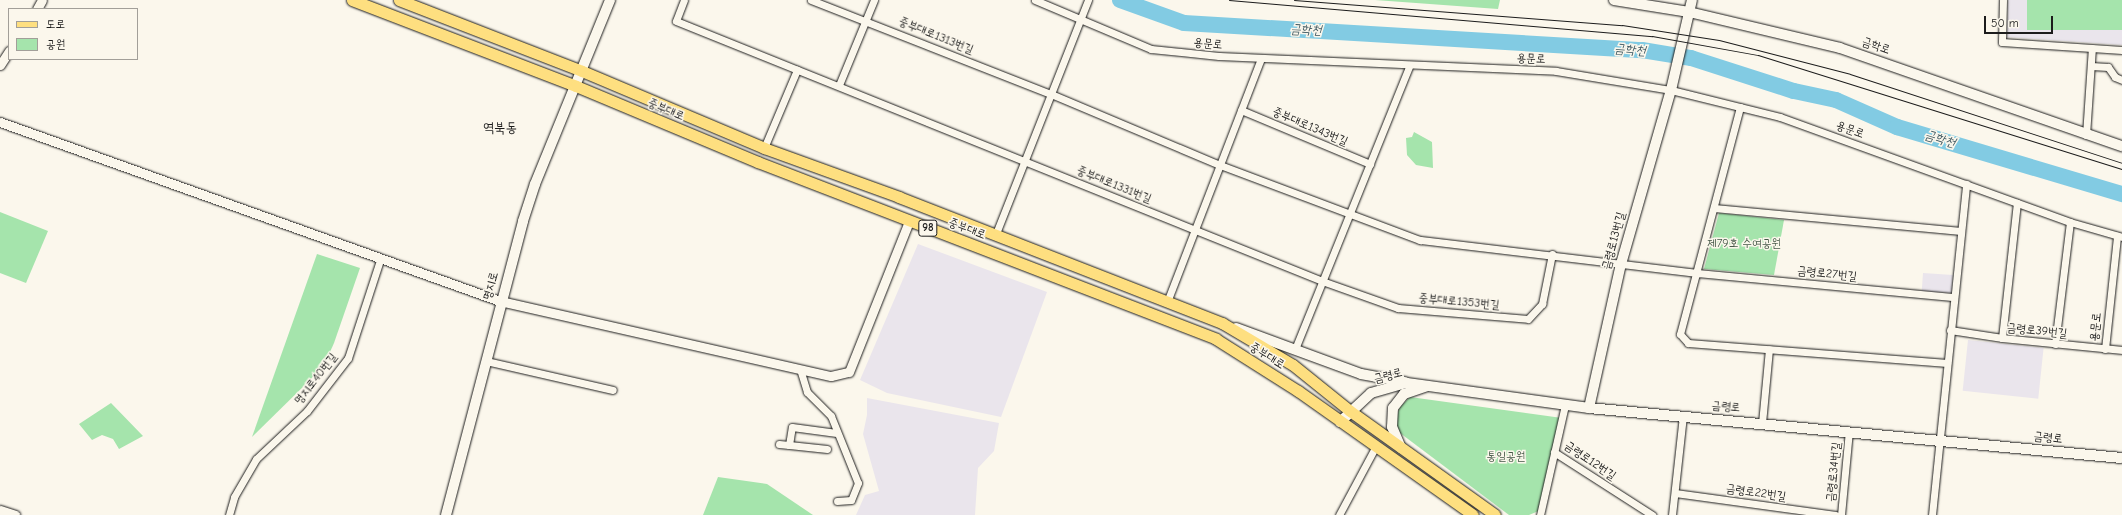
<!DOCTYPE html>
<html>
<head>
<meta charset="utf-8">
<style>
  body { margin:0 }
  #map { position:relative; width:2122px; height:515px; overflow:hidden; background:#fbf7ec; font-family:"Comic Neue","Poor Story",sans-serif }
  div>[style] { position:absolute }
  .built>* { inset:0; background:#eae5ec; transform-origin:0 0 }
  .green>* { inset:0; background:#a5e4ac; transform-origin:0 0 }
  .river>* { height:16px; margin:-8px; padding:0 8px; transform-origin:8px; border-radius:8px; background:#82cbe3 }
  .roads { filter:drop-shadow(0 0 1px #1c1c1c) drop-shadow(0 0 1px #1c1c1c) }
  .minor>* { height:7px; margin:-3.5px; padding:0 3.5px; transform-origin:3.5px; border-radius:3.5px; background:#fbf7ec }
  .tertiary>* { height:9px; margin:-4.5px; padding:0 4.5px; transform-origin:4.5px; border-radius:4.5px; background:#fbf7ec }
  .secondary>* { height:10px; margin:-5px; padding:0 5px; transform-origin:5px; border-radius:5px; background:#fbf7ec }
  .primary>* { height:11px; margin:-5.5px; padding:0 5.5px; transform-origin:5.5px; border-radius:5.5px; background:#fedf80 }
  .tram>* { height:1px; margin:-0.5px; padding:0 0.5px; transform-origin:0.5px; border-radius:0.5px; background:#1c1c1c }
  span { translate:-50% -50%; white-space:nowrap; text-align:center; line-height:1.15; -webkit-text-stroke:3px #fbf7ec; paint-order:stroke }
  .shield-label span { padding:1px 3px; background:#fbf7ec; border:1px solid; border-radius:3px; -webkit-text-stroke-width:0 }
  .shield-label { font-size:11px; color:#1c1c1c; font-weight:700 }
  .street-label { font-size:12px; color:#1c1c1c }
  .park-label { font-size:12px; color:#455847 }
  .water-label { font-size:13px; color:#405962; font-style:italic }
  .quarter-label { font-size:14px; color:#1c1c1c }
  .legend { position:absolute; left:8px; top:8px; width:130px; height:52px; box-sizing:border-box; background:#fbf7ec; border:1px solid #a29f99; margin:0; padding:5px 7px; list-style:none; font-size:12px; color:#1c1c1c }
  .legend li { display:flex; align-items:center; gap:8px; height:20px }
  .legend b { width:20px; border:1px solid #a29f99 }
  .scale { position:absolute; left:1984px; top:16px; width:69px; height:18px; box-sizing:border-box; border:2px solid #1c1c1c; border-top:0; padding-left:5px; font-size:12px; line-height:14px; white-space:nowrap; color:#1c1c1c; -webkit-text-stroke:3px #fbf7ec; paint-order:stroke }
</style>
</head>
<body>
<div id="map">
  <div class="built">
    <div style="clip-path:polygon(2008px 0,2122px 0,2122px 45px,2007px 37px)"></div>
    <div style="clip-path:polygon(918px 244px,1047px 292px,1001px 417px,887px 393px,860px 380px)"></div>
    <div style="left:1923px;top:273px;width:30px;height:18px;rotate:4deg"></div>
    <div style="left:1968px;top:340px;width:76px;height:51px;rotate:6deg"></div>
    <div style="clip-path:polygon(867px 398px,999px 423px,994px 451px,978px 468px,975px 515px,856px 515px,865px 495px,879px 491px,863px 434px,867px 415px)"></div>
  </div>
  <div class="green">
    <div style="clip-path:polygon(1375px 0,1500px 0,1498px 9px)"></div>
    <div style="left:2027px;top:0;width:95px;height:30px"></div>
    <div style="clip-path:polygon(1414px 132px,1432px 142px,1433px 168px,1416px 165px,1407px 155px,1406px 138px,1412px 137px)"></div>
    <div style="clip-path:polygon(0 212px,48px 231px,26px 283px,0 273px)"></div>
    <div style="clip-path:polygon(1719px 213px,1784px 220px,1774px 275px,1704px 269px)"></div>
    <div style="clip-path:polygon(317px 254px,360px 268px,334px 343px,326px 361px,310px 380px,252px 437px)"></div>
    <div style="clip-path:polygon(1410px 397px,1562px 418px,1541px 510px,1529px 515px,1509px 515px,1400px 433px,1395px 420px,1400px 407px)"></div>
    <div style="clip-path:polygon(111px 403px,143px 436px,119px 449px,113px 439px,102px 435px,92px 440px,79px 424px)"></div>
    <div style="clip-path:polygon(718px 477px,767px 484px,813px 515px,703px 515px)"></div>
  </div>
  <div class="river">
    <div style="left:1120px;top:0;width:68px;rotate:19.8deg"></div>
    <div style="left:1184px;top:23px;width:459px;rotate:3.4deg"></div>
    <div style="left:1642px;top:50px;width:50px;rotate:9.3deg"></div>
    <div style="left:1691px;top:58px;width:108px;rotate:17.8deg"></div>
    <div style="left:1794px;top:91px;width:43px;rotate:12.1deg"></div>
    <div style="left:1836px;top:100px;width:67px;rotate:23.9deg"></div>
    <div style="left:1897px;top:127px;width:235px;rotate:16.6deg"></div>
  </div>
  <div class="roads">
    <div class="minor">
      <div style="left:684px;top:0;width:22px;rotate:111deg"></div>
      <div style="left:676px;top:21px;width:696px;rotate:21.92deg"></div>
      <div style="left:1322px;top:281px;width:81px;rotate:19.6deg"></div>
      <div style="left:1398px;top:308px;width:130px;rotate:4.8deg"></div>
      <div style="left:1528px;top:319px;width:21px;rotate:-47deg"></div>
      <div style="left:1542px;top:304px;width:51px;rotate:-78.7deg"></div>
      <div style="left:811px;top:0;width:258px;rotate:21.4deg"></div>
      <div style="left:1051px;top:94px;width:183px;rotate:22.8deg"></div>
      <div style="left:1220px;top:165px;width:214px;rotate:20.6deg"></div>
      <div style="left:1420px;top:240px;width:280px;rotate:6.8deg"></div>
      <div style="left:1698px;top:273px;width:257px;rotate:5.4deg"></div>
      <div style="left:1035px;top:0;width:126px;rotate:22.9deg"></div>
      <div style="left:1151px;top:49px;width:68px;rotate:5.9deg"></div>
      <div style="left:1219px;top:56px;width:337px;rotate:2.5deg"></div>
      <div style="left:1556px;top:71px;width:117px;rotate:9.4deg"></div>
      <div style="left:1671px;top:90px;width:112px;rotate:13.9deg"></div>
      <div style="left:1780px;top:117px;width:308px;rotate:19.9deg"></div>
      <div style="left:2070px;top:222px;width:54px;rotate:16.1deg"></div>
      <div style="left:2003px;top:0;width:42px;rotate:91.4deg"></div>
      <div style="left:2002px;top:42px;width:120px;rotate:3.8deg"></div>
      <div style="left:2091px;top:66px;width:17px;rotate:3deg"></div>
      <div style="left:2108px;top:67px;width:12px;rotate:55deg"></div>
      <div style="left:2115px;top:77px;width:8px;rotate:23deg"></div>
      <div style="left:839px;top:85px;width:92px;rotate:-67.6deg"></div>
      <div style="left:1740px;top:107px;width:235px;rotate:104.8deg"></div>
      <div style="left:1680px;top:334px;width:12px;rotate:48deg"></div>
      <div style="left:1688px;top:343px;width:260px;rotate:4.4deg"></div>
      <div style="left:1241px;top:110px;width:140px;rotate:22.7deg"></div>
      <div style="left:2086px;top:135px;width:87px;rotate:-86.1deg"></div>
      <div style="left:764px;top:148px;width:85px;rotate:-67.1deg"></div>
      <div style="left:1714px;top:208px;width:248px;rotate:5.3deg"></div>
      <div style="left:995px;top:236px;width:254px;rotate:-68.5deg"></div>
      <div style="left:1167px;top:302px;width:261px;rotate:-68.9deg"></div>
      <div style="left:1950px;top:330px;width:53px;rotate:8.7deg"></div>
      <div style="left:2002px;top:338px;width:121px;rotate:5.7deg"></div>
      <div style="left:2002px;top:338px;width:136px;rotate:-83.7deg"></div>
      <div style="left:2055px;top:344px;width:123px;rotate:-83deg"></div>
      <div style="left:1295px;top:349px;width:306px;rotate:-68deg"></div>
      <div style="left:2105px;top:349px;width:114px;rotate:-83.9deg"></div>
      <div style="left:486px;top:361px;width:130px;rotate:12.9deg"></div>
      <div style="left:800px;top:369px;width:24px;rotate:73deg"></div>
      <div style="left:807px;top:392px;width:34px;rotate:45deg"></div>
      <div style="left:831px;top:416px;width:72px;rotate:68.1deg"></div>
      <div style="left:858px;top:483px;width:18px;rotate:112deg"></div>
      <div style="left:851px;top:500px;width:14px;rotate:176deg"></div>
      <div style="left:1762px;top:423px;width:74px;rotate:-84.6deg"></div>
      <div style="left:779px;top:444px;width:10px;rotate:6deg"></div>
      <div style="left:827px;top:449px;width:38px;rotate:-174deg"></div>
      <div style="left:789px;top:445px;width:18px;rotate:-81deg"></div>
      <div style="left:792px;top:427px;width:45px;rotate:7.6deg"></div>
      <div style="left:1554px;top:452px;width:117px;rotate:32.7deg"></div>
      <div style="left:1675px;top:493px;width:162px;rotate:7.8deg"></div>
      <div style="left:229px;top:515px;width:19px;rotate:-74deg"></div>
      <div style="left:234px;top:497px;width:44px;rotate:-59.9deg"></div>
      <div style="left:256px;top:459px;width:70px;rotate:-43.3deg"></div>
      <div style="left:307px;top:411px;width:67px;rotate:-52.3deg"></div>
      <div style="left:348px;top:358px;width:103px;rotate:-71.9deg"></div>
      <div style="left:1339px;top:515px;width:76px;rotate:-61.8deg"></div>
      <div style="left:1540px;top:515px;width:113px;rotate:-77.2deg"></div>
      <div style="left:1672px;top:515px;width:100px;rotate:-83.7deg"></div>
      <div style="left:1841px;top:515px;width:84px;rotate:-84.6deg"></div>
      <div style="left:1932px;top:515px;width:333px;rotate:-84.1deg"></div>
    </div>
    <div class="tertiary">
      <div style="left:37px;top:9px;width:10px;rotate:-61deg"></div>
      <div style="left:0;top:65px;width:17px;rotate:-57deg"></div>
      <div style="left:0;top:122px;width:531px;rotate:19.7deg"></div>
      <div style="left:500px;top:301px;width:339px;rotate:12.8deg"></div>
      <div style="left:831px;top:376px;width:18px;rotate:-13deg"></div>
      <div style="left:849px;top:372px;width:162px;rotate:-68.3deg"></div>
      <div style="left:0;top:510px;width:16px;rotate:18deg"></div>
    </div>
    <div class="secondary">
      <div style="left:1614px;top:0;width:76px;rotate:9.1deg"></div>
      <div style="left:1689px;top:12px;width:155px;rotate:13.4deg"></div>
      <div style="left:1840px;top:48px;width:299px;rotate:19.2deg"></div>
      <div style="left:1236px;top:328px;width:133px;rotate:20.2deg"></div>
      <div style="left:1361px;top:374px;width:45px;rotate:10.3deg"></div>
      <div style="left:1589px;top:408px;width:148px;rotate:-77.5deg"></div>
      <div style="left:1621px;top:264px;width:181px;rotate:-74deg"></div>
      <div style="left:1671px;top:90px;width:92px;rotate:-76.9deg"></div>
      <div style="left:1340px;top:422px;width:42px;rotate:-43.1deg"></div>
      <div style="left:1371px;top:393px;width:37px;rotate:-16deg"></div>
      <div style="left:1407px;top:383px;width:184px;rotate:7.8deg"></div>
      <div style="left:1589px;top:408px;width:535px;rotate:5.36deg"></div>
      <div style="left:1401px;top:448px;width:23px;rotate:-113deg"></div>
      <div style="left:1392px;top:427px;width:19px;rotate:-87deg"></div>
      <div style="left:1393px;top:408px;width:18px;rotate:-52deg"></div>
      <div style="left:1404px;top:394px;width:24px;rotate:-19deg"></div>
      <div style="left:446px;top:515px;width:304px;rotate:-75.3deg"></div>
      <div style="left:523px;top:221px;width:39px;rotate:-72deg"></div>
      <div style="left:535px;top:184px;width:199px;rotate:-67.8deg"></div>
    </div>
    <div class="primary">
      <div style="left:352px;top:0;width:240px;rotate:21deg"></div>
      <div style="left:576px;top:86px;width:197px;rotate:22.7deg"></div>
      <div style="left:758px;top:162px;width:491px;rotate:21.1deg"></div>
      <div style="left:1216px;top:339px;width:97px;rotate:32.4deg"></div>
      <div style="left:1298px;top:391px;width:214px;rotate:35.3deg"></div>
      <div style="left:399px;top:0;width:196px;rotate:21.2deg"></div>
      <div style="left:582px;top:71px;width:198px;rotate:22.9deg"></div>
      <div style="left:764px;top:148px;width:144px;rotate:19.9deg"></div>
      <div style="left:899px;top:197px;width:347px;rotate:21.3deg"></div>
      <div style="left:1222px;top:323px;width:82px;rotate:30.6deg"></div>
      <div style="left:1293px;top:365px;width:73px;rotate:38.9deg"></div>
      <div style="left:1350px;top:411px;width:178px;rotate:35.6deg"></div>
    </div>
  </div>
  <div class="tram">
    <div style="left:1229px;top:0;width:425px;rotate:4.9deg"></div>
    <div style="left:1652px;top:36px;width:108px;rotate:10.2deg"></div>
    <div style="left:1758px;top:55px;width:381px;rotate:17.4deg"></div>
    <div style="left:1294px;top:0;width:329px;rotate:4.4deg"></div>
    <div style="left:1622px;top:25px;width:98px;rotate:8.8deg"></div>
    <div style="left:1719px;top:40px;width:135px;rotate:14.5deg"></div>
    <div style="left:1850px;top:74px;width:286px;rotate:18.1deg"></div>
  </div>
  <div class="shield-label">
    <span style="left:928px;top:228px">98</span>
  </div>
  <div class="street-label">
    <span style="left:936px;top:36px;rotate:22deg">중부대로1313번길</span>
    <span style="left:1208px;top:44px;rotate:5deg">용문로</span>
    <span style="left:1876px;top:46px;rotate:19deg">금학로</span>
    <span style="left:1531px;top:59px;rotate:2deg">용문로</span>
    <span style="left:666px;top:110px;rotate:23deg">중부대로</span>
    <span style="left:1310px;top:127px;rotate:23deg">중부대로1343번길</span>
    <span style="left:1850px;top:130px;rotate:20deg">용문로</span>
    <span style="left:1114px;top:185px;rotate:22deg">중부대로1331번길</span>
    <span style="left:967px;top:229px;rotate:21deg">중부대로</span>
    <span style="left:1614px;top:241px;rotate:-75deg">금령로13번길</span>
    <span style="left:1827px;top:274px;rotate:6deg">금령로27번길</span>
    <span style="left:491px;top:286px;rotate:-75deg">명지로</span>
    <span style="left:1459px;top:302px;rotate:5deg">중부대로1353번길</span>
    <span style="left:2096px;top:327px;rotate:-84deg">용문로</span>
    <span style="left:2037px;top:331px;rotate:6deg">금령로39번길</span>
    <span style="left:1267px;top:356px;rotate:32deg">중부대로</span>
    <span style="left:1388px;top:376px;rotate:-14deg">금령로</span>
    <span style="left:316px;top:379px;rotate:-52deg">명지로40번길</span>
    <span style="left:1726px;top:407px;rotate:5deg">금령로</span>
    <span style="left:2048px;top:438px;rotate:6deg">금령로</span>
    <span style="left:1590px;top:461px;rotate:34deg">금령로12번길</span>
    <span style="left:1834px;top:472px;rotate:-84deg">금령로34번길</span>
    <span style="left:1756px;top:493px;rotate:8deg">금령로22번길</span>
  </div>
  <div class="park-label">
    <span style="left:1744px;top:244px">제79호 수여공원</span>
    <span style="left:1506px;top:457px">통일공원</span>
  </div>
  <div class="water-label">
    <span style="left:1306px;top:30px;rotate:3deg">금학천</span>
    <span style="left:1630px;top:50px;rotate:5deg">금학천</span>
    <span style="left:1940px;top:139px;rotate:17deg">금학천</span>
  </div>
  <div class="quarter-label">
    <span style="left:500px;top:128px">역북동</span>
  </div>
  <ul class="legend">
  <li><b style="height:5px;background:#fedf80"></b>도로</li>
  <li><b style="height:11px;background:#a5e4ac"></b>공원</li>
  </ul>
  <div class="scale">50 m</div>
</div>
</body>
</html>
